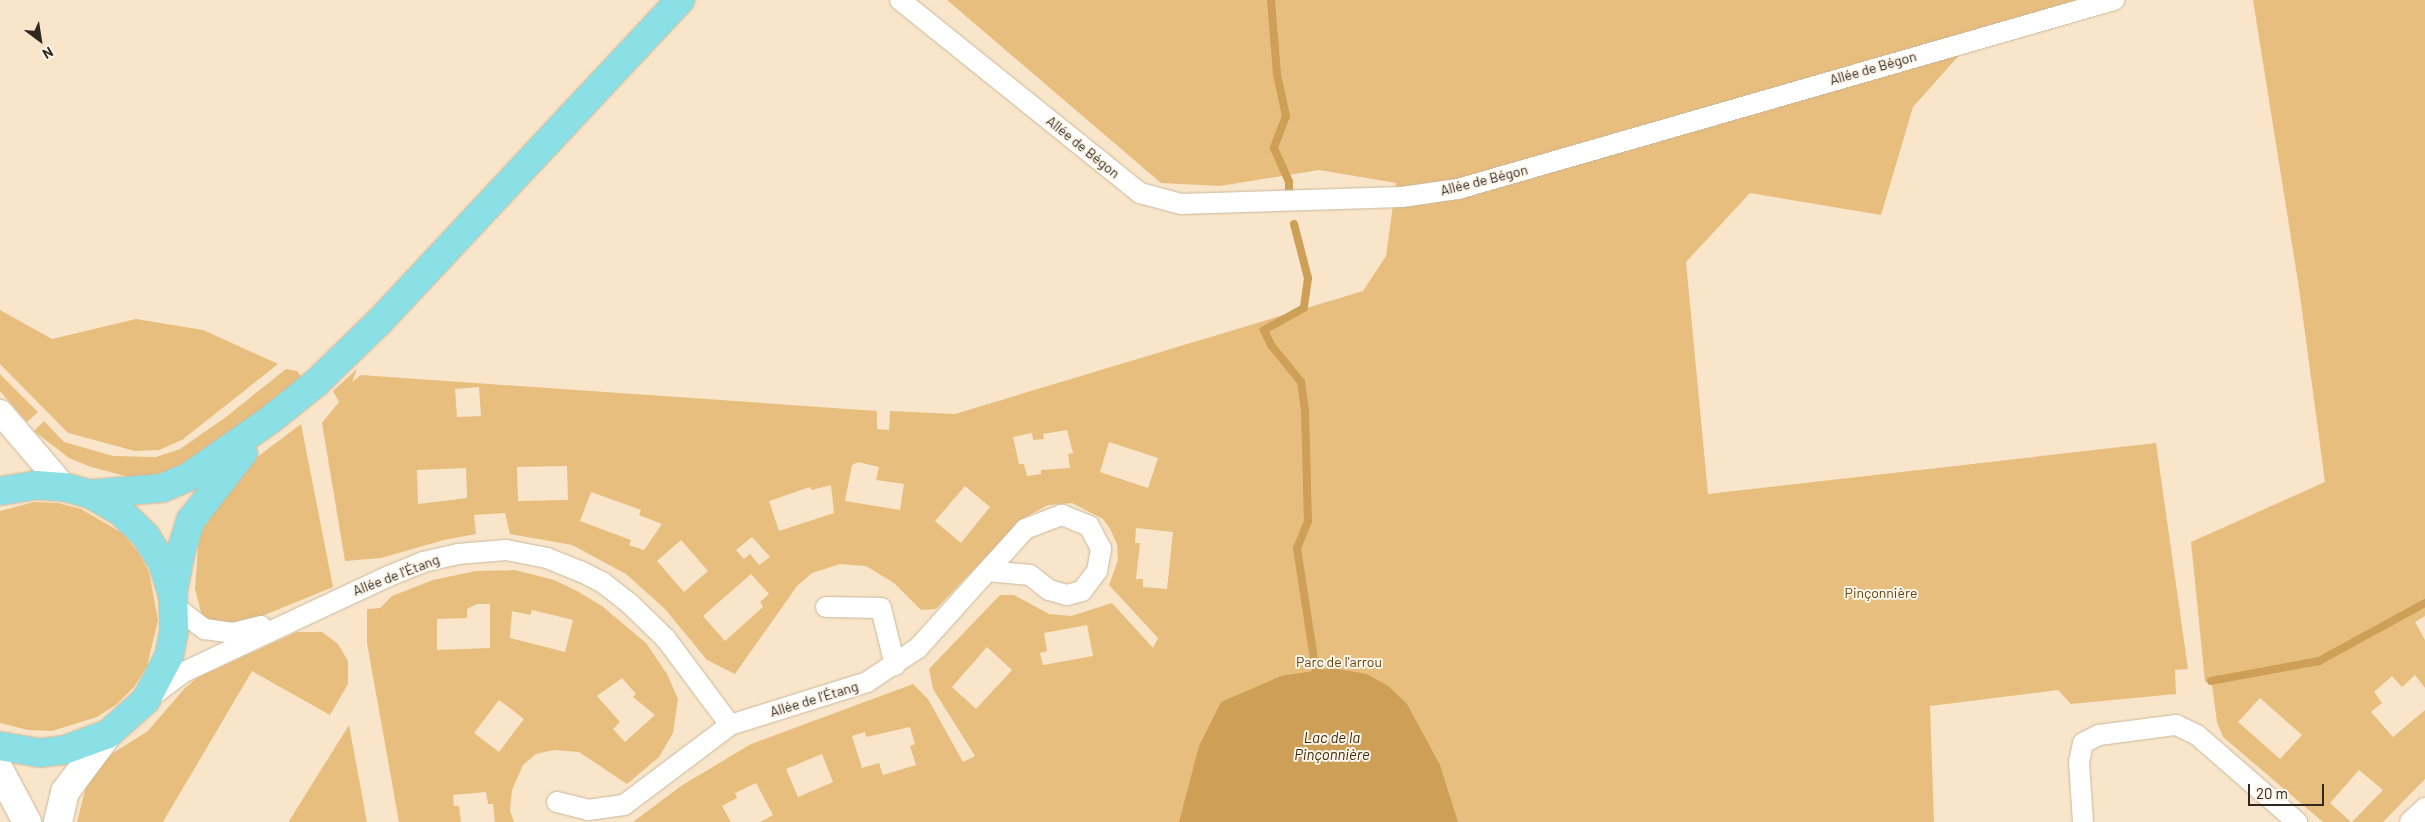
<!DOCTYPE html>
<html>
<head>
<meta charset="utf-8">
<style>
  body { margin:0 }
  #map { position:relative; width:2425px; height:822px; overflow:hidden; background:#f9e6ca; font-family:Barlow,sans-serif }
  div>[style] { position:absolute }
  .green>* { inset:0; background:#e8be7e }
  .water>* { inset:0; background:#cd9f57 }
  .stream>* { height:8px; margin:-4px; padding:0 4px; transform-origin:4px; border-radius:4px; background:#cd9f57 }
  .roads { filter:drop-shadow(0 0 1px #cab89c) drop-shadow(0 0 1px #cab89c) }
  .minor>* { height:20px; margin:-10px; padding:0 10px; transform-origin:10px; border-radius:10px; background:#fff }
  .tertiary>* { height:25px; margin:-12.5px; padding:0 12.5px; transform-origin:12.5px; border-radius:12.5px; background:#fff }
  .secondary>* { height:28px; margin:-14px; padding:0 14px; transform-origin:14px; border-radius:14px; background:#fff }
  .primary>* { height:28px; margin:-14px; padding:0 14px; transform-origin:14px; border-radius:14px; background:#8be0e6 }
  span { translate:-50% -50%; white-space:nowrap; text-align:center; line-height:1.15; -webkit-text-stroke:4px #fdf5ea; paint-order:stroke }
  .street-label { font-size:14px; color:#31291f }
  .park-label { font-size:14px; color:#64450a }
  .water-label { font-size:15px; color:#3f2b0b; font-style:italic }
  .north { position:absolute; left:15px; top:15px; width:50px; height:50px; -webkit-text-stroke:4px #fdf5ea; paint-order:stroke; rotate:149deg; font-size:14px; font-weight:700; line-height:20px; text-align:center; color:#31291f }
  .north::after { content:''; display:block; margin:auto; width:18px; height:22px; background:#31291f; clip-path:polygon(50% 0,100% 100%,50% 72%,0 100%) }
  .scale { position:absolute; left:2248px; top:784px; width:76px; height:22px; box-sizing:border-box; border:2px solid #31291f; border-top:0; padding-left:6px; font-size:15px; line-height:18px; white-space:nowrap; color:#31291f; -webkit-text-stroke:4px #fdf5ea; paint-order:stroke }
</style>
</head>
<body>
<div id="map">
  <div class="green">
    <div style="clip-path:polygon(evenodd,947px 0,2119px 0,1970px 43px,1913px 107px,1881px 215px,1750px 193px,1686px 262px,1708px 494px,2156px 443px,2188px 669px,2175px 670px,2176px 694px,2071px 704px,2058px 690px,1930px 706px,1934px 822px,760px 822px,773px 815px,756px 783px,735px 793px,737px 798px,722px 806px,731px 822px,633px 822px,681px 786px,751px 744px,913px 684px,928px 699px,963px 762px,975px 756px,933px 689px,929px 669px,1000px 595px,1014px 595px,1049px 614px,1071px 616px,1112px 603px,1153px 648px,1158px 638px,1109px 585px,1118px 560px,1117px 544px,1110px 529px,1103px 519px,1072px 503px,1048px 505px,1022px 519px,936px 609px,921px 610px,894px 583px,866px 566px,840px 564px,812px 573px,797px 586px,735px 674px,707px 660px,665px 609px,626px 574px,572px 545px,510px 534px,505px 513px,474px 515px,476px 534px,444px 540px,381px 558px,345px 561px,322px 423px,339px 402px,333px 391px,357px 369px,352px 382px,361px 375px,877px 411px,877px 429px,889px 430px,890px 411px,955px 414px,1363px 291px,1386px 256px,1396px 183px,1319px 170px,1220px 186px,1161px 183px,947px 0,479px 387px,481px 416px,457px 417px,455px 389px,479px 387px,947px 0,1067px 430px,1073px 453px,1068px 454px,1070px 468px,1041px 470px,1041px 474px,1027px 476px,1024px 464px,1019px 464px,1013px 437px,1032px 433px,1033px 440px,1044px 439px,1043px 434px,1067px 430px,947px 0,1109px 442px,1158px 458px,1148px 488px,1100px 472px,1109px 442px,947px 0,858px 462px,879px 467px,876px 480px,904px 484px,900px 510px,845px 501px,852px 465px,858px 462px,947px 0,567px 466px,568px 500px,518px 501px,517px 467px,567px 466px,947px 0,466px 468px,467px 498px,418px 504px,417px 470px,466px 468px,947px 0,831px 485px,834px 513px,779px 531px,769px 501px,810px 487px,812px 490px,831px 485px,947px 0,965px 486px,990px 507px,961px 543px,935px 521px,965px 486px,947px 0,591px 492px,641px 510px,639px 515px,662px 524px,644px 550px,629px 545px,631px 540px,580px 521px,591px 492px,947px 0,1136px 528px,1173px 532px,1167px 589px,1143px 587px,1143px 579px,1136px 579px,1140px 543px,1135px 543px,1136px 528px,947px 0,752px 537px,770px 557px,759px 565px,750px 554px,744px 559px,736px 550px,752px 537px,947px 0,681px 540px,708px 571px,684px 592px,657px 561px,681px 540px,947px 0,751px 574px,769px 594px,760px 602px,763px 607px,725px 641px,703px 616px,751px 574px,947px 0,1087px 625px,1093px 656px,1043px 665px,1040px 653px,1047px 651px,1044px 633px,1087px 625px,947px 0,987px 647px,1012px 670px,976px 709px,952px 687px,987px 647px,947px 0,910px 727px,915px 744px,910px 746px,916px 765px,883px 775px,879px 763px,862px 768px,852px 736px,865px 732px,866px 737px,910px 727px,947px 0,822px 754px,833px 782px,798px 797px,786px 769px,822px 754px)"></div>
    <div style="clip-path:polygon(evenodd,2253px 0,2425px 0,2425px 616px,2415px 622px,2425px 640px,2425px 688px,2415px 675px,2402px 687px,2392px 676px,2374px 692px,2382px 703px,2371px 712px,2393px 737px,2425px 710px,2425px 779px,2383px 822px,2352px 822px,2383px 790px,2359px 770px,2330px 803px,2351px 822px,2323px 822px,2223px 737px,2217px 722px,2212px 685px,2253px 677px,2205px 682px,2191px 542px,2325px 482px,2299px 288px,2253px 0,2260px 698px,2302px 735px,2280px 759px,2238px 722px,2260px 698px)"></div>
    <div style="clip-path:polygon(0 310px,52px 339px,136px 319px,203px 330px,278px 364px,182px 440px,159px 450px,135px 451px,68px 433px,0 364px)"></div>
    <div style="clip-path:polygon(286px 369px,297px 371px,301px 376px,300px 380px,205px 458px,161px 477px,133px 478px,91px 467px,69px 458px,34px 431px,44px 421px,64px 442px,113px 456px,156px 457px,180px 449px,226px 417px)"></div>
    <div style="clip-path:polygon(0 374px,38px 412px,27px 422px,0 391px)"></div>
    <div style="clip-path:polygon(301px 424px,333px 587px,240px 625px,203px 620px,195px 589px,199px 535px,244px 467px)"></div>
    <div style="clip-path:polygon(34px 502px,58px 503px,81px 509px,122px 533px,138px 552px,149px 572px,158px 620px,147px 666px,134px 687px,117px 704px,97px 717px,52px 731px,28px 730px,0 723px,0 511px)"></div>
    <div style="clip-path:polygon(evenodd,515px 570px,554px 580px,577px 591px,602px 606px,646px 643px,667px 674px,678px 699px,673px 733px,659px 757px,627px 784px,579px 752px,554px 750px,536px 754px,523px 765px,512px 790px,510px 811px,514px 822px,495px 822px,493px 804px,488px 804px,486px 792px,453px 795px,454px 806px,459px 806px,461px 822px,399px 822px,367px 643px,367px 609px,380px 608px,392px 596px,433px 580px,476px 571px,515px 570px,477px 604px,490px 604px,490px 648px,437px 650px,437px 619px,467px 618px,467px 609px,477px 604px,515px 570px,532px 610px,573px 620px,565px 652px,510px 638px,512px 611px,530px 615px,532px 610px,515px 570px,622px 678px,636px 694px,633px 697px,655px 715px,625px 742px,613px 729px,620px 722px,597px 696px,622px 678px,515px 570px,499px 700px,524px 719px,499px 752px,474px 733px,499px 700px)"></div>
    <div style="clip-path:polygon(297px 632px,322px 632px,338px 644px,348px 661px,348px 684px,330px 715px,252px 671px,163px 822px,77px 822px,88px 779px,113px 753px,148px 731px,184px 689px,197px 678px)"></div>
    <div style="clip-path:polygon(349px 725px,367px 822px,289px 822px,289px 821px)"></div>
  </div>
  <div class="water">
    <div style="clip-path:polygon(1332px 668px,1367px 674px,1388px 686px,1407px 704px,1440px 765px,1458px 822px,1179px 822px,1199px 746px,1221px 702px,1281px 676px)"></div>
  </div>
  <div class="stream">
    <div style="left:1271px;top:0;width:74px;rotate:85.4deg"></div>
    <div style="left:1277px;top:74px;width:43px;rotate:77.9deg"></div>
    <div style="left:1286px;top:116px;width:34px;rotate:111deg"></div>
    <div style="left:1274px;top:148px;width:37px;rotate:66deg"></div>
    <div style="left:1289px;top:182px;width:9px;rotate:90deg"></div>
    <div style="left:1294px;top:224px;width:56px;rotate:75.5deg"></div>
    <div style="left:1308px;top:278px;width:30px;rotate:98deg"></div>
    <div style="left:1304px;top:308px;width:46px;rotate:151.2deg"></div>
    <div style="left:1264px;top:330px;width:17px;rotate:65deg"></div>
    <div style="left:1271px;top:345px;width:48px;rotate:51deg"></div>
    <div style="left:1301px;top:382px;width:28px;rotate:82deg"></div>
    <div style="left:1305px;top:410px;width:111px;rotate:88.5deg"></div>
    <div style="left:1308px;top:521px;width:29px;rotate:112deg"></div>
    <div style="left:1297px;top:548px;width:133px;rotate:81.3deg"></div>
    <div style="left:2211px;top:681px;width:110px;rotate:-10.5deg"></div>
    <div style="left:2319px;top:661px;width:121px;rotate:-28.7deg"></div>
  </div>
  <div class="roads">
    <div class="minor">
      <div style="left:900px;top:0;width:308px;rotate:38.8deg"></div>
      <div style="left:1140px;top:193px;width:42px;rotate:15deg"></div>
      <div style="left:1181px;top:204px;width:221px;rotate:-1.8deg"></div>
      <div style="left:1402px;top:197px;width:57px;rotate:-8.1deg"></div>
      <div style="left:1458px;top:189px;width:683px;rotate:-16.07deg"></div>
      <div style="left:174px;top:606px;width:39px;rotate:37deg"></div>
      <div style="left:205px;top:629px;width:28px;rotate:8deg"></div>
      <div style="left:233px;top:633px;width:29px;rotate:-14deg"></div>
      <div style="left:826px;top:607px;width:55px;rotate:1deg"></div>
      <div style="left:881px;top:608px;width:59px;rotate:76.2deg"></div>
      <div style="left:149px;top:698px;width:44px;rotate:-36.6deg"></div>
      <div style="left:184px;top:672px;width:226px;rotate:-25.1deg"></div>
      <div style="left:389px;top:576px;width:37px;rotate:-22deg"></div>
      <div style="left:423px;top:562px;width:36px;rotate:-13deg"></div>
      <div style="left:458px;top:554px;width:48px;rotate:-4.8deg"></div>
      <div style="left:506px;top:550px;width:42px;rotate:11deg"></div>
      <div style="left:547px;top:558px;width:35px;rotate:22deg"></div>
      <div style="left:580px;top:571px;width:25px;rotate:27deg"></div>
      <div style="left:602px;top:582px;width:34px;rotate:38deg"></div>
      <div style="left:629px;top:603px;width:52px;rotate:44.2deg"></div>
      <div style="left:666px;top:639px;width:107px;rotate:53.3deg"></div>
      <div style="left:557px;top:802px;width:32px;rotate:14deg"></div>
      <div style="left:588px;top:810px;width:36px;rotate:-8deg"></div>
      <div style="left:624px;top:805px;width:133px;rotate:-37deg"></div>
      <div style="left:730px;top:725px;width:144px;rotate:-17.4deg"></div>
      <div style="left:867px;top:682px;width:61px;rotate:-33.7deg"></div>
      <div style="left:918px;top:648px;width:160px;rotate:-48deg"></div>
      <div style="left:1025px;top:529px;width:40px;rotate:-21deg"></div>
      <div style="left:1062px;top:515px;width:29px;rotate:22deg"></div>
      <div style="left:1089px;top:526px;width:26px;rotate:62deg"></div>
      <div style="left:1101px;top:549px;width:22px;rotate:100deg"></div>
      <div style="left:1097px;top:571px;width:25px;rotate:127deg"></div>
      <div style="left:1082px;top:591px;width:16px;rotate:165deg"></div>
      <div style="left:1067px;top:595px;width:19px;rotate:-164deg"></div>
      <div style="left:1049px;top:590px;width:24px;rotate:-142deg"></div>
      <div style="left:1030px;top:575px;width:43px;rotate:-174.7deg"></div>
      <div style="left:2083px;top:822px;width:60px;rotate:-93.8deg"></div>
      <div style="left:2079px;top:762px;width:19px;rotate:-78deg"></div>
      <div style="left:2083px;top:743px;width:18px;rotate:-27deg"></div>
      <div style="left:2099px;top:735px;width:78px;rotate:-7.4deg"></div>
      <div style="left:2176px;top:725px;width:23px;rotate:25deg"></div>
      <div style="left:2197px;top:735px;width:133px;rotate:41deg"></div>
      <div style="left:2410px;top:822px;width:21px;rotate:-43deg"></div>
    </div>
    <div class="tertiary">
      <div style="left:0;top:412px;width:99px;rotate:49.5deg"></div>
    </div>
    <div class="secondary">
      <div style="left:0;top:771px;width:58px;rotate:62.1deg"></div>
      <div style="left:58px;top:822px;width:31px;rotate:-77deg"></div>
      <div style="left:65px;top:792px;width:72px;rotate:-53.4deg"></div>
    </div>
    <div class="primary">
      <div style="left:0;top:491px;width:36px;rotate:-9deg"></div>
      <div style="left:36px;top:485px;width:28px;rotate:4deg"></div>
      <div style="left:64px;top:487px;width:27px;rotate:15deg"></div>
      <div style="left:90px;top:494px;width:34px;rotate:30deg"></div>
      <div style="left:120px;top:511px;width:35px;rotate:44deg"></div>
      <div style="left:145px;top:535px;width:34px;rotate:58deg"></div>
      <div style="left:163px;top:564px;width:34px;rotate:73deg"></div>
      <div style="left:173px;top:597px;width:34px;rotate:88deg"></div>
      <div style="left:174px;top:631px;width:25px;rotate:101deg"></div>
      <div style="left:169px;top:656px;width:50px;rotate:117.6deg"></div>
      <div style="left:146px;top:700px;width:51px;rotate:138.2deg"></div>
      <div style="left:108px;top:734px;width:47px;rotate:160deg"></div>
      <div style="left:64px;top:750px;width:24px;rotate:173deg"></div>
      <div style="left:40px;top:753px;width:41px;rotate:-170.1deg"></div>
      <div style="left:90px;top:494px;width:72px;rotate:-4.8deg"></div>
      <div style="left:162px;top:488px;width:28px;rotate:-23deg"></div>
      <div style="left:188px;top:477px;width:101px;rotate:-34.9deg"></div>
      <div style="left:271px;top:419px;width:58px;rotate:-38.7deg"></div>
      <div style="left:316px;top:383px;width:88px;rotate:-44.1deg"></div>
      <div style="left:379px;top:322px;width:441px;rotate:-46.9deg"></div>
      <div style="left:173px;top:592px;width:38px;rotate:-79deg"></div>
      <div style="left:180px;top:555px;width:37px;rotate:-73deg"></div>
      <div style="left:191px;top:520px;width:85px;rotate:-52.2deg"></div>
    </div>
  </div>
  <div class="street-label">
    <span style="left:1873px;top:68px;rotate:-16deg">Allée de Bégon</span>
    <span style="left:1083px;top:147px;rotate:39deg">Allée de Bégon</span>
    <span style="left:1484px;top:180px;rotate:-14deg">Allée de Bégon</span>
    <span style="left:396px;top:575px;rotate:-21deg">Allée de l'Étang</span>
    <span style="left:814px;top:699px;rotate:-17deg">Allée de l'Étang</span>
  </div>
  <div class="park-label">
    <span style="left:1881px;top:593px">Pinçonnière</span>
    <span style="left:1339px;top:662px">Parc de l'arrou</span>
  </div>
  <div class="water-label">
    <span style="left:1332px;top:746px">Lac de la<br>Pinçonnière</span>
  </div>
  <div class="north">N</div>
  <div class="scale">20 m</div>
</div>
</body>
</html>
